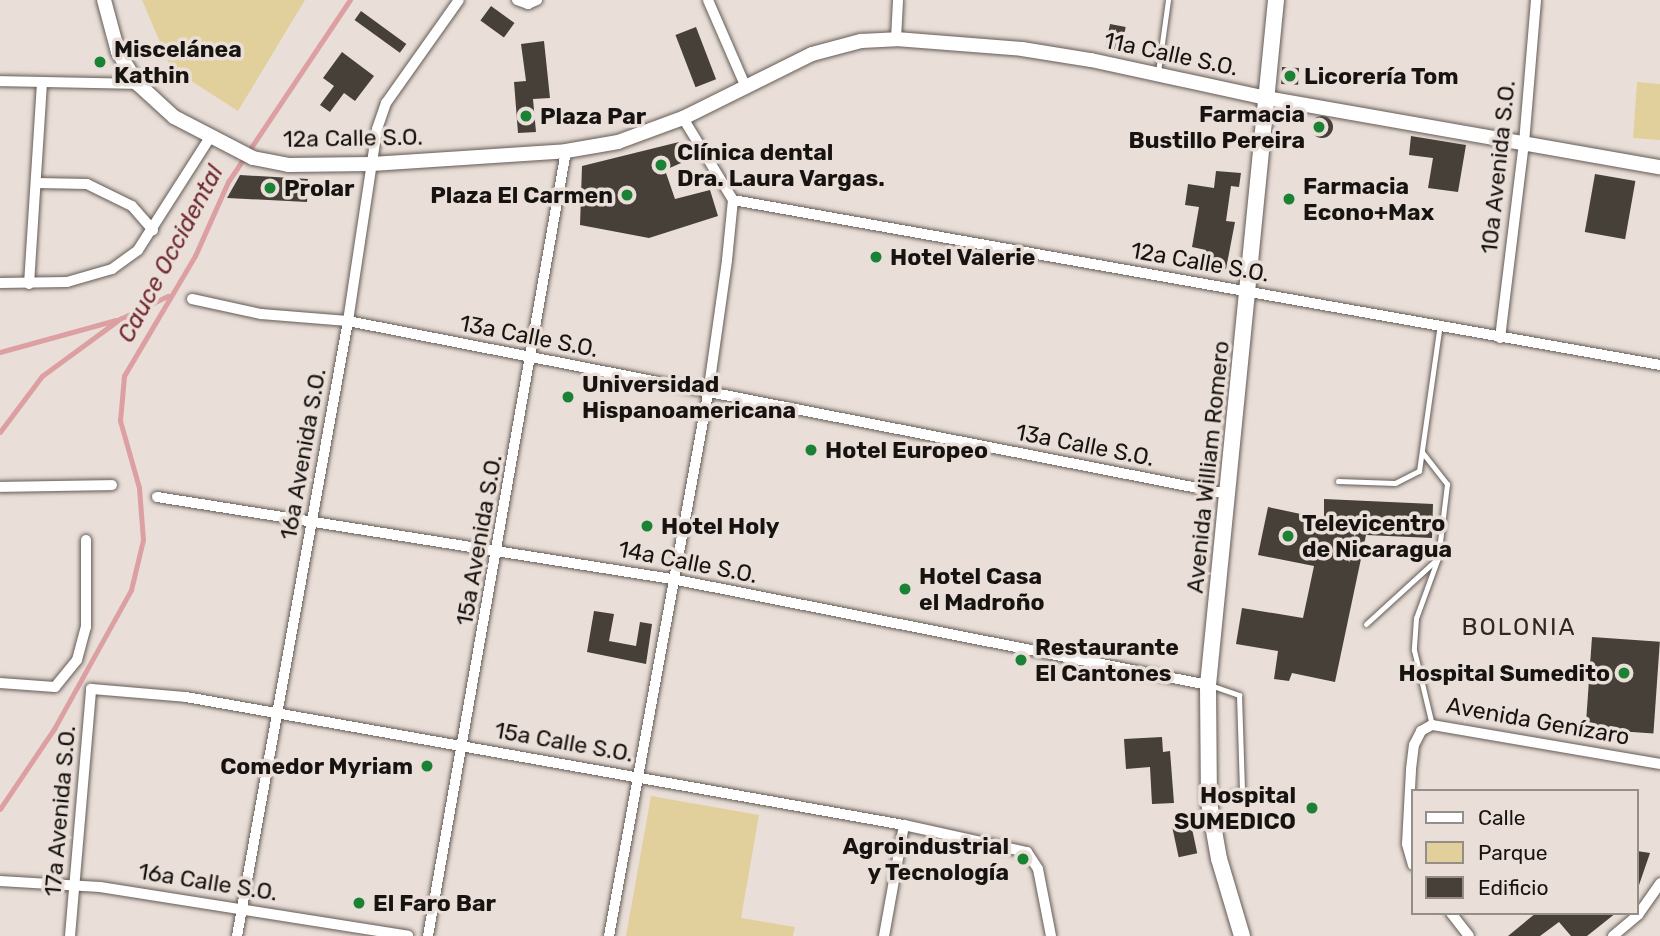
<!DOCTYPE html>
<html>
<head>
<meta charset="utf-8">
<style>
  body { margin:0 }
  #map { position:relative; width:1660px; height:936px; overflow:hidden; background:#e9dfd8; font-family:Rubik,sans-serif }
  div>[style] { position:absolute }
  .green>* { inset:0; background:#e2d09c }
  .stream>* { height:4.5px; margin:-2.25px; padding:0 2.25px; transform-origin:2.25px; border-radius:2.25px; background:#dc9fa2 }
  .building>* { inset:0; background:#464039; transform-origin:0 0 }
  .round { border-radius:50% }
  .roads { filter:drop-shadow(0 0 2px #645b56) drop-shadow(0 0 2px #645b56) }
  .service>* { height:5px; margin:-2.5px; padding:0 2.5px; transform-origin:2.5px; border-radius:2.5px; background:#fff }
  .minor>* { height:10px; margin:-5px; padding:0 5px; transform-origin:5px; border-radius:5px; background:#fff }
  .tertiary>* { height:14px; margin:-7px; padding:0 7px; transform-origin:7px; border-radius:7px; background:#fff }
  .secondary>* { height:16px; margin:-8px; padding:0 8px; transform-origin:8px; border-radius:8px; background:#fff }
  .dots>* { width:19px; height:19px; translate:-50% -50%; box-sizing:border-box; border:4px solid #e9dfd8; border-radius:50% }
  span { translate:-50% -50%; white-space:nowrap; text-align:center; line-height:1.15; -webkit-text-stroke:7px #e9dfd8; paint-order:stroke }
  .poi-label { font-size:23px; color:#171311; font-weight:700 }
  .left { translate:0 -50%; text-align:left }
  .right { translate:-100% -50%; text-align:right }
  .street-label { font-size:23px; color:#171311 }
  .water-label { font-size:24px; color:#722a32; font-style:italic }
  .neighbourhood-label { font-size:24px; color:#302823; letter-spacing:2px }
  .legend { position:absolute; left:1411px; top:789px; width:228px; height:126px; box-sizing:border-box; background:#e9dfd8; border:2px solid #958d88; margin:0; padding:9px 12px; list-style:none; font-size:21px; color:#171311 }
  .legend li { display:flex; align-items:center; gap:14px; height:35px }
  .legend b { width:35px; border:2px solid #958d88 }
</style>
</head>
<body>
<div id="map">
  <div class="green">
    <div style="clip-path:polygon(142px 0,305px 0,238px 111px,171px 68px)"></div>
    <div style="clip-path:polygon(1637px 82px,1660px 84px,1660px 140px,1633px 138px)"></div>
    <div style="clip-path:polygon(651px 796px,759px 815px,741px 918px,795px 927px,793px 936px,626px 936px)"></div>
  </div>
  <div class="stream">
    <div style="left:0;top:352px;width:120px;rotate:-15.4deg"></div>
    <div style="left:0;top:432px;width:70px;rotate:-53.1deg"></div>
    <div style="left:42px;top:376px;width:97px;rotate:-36.2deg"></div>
    <div style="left:120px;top:319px;width:53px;rotate:-25.6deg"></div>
    <div style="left:0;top:809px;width:97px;rotate:-56deg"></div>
    <div style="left:54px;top:729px;width:159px;rotate:-61deg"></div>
    <div style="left:131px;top:590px;width:51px;rotate:-76.5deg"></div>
    <div style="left:143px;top:540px;width:52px;rotate:-94.4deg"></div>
    <div style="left:139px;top:488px;width:70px;rotate:-105.8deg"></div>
    <div style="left:120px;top:421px;width:45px;rotate:-84.9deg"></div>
    <div style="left:124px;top:376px;width:139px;rotate:-59.4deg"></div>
    <div style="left:195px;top:256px;width:81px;rotate:-66deg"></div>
    <div style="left:228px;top:182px;width:219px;rotate:-56.2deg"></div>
  </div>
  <div class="building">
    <div style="left:491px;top:6px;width:29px;height:18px;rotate:36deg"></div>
    <div style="left:361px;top:11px;width:56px;height:11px;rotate:36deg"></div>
    <div style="left:1110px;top:24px;width:16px;height:24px;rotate:11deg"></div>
    <div style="left:696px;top:27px;width:56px;height:22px;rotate:69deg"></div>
    <div style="clip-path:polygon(544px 41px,550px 98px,533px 99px,536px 132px,518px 133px,514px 82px,526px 81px,521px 44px)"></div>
    <div style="clip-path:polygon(342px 52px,374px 76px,355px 101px,344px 93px,330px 112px,320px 105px,334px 86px,323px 78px)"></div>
    <div style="left:1282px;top:67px;width:17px;height:17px;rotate:3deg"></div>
    <div class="round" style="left:1311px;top:116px;width:22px;height:22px"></div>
    <div style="clip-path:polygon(1411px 136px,1466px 145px,1458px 192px,1428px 188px,1433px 158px,1409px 155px)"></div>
    <div style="clip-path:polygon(679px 142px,688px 160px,665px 170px,675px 199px,710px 190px,718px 216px,649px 238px,580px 225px,582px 166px)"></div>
    <div style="clip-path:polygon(1216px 171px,1241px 173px,1239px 187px,1231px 186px,1226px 221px,1235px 222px,1226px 269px,1203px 265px,1206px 250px,1192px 247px,1199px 207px,1185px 205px,1188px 184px,1214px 188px)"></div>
    <div style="left:1595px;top:174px;width:41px;height:59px;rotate:10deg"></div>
    <div style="clip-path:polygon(240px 175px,308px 179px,307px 202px,227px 198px)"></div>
    <div style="clip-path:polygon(1324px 499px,1433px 504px,1432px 538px,1366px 535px,1335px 682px,1292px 673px,1289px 681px,1274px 679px,1278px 651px,1236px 644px,1242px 608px,1303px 618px,1314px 566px,1258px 555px,1268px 507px,1324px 519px)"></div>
    <div style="clip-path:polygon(594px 611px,614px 614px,609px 641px,636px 646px,640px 622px,652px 624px,646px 664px,587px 652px)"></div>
    <div style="left:1592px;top:637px;width:68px;height:92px;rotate:4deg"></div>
    <div style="clip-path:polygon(1162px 737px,1163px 752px,1170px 751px,1174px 803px,1152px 804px,1150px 767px,1126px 769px,1124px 739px)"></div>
    <div style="left:1191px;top:824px;width:30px;height:19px;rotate:78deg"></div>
    <div style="clip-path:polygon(1637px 851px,1650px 853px,1639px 885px,1637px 885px)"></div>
    <div style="clip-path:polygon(1536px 913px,1616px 913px,1587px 936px,1571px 936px,1559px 922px,1540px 936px,1508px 936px)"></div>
  </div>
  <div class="roads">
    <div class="service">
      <div style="left:1158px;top:72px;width:73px;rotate:-82.1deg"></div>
      <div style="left:1422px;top:452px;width:41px;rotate:52deg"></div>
      <div style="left:1447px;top:484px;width:75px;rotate:96.9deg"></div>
      <div style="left:1438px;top:558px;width:64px;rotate:110.1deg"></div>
      <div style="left:1416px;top:618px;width:32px;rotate:94deg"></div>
      <div style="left:1414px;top:650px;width:77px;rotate:76.5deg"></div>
      <div style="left:1338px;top:481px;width:57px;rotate:2deg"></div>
      <div style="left:1395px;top:483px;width:27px;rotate:-27deg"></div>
      <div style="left:1419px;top:471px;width:148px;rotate:-81.9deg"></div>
      <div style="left:1366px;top:624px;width:95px;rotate:-42.4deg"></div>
      <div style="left:1210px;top:685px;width:31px;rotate:19deg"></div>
      <div style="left:1239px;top:695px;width:96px;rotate:88.2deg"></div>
      <div style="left:1242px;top:791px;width:32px;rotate:162deg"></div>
    </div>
    <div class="minor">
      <div style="left:517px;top:0;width:12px;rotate:20deg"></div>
      <div style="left:528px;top:4px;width:10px;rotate:-24deg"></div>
      <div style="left:708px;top:0;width:93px;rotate:66.5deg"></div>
      <div style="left:896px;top:39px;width:39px;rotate:-87deg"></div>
      <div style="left:0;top:81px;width:138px;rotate:1.2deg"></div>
      <div style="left:38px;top:183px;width:49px;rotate:1.2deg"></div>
      <div style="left:87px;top:184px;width:50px;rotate:26.1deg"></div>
      <div style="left:132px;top:206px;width:32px;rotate:49deg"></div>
      <div style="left:733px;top:200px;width:942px;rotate:10.09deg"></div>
      <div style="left:0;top:283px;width:67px;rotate:-0.9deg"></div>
      <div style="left:67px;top:282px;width:47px;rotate:-16.1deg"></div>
      <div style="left:112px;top:269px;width:32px;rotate:-36deg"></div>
      <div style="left:138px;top:250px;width:132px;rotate:-57.4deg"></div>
      <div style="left:29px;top:284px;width:201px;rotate:-86.3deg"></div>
      <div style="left:192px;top:299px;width:71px;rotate:12.3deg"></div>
      <div style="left:261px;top:314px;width:87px;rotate:4.6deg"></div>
      <div style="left:348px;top:321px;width:897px;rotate:11.12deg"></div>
      <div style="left:1500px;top:338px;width:196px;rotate:-83deg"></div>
      <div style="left:1524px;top:143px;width:144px;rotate:-85.2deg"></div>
      <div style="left:0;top:487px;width:112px;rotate:-1deg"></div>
      <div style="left:157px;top:497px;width:521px;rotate:9.05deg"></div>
      <div style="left:672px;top:579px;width:546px;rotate:11.19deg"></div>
      <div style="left:0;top:683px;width:55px;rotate:4.2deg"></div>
      <div style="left:55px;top:687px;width:35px;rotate:-51deg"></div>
      <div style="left:77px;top:660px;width:34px;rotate:-75deg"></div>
      <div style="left:86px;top:627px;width:87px;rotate:-90deg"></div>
      <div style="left:1413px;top:865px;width:22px;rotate:-106deg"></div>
      <div style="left:1407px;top:844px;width:75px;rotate:-86.9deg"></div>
      <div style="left:1411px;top:769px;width:24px;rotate:-83deg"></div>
      <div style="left:1414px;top:745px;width:16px;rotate:-63deg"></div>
      <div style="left:1421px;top:731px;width:13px;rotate:-29deg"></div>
      <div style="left:1432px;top:725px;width:231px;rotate:9.7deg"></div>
      <div style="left:0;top:881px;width:100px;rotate:3.4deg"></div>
      <div style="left:100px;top:887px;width:312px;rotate:9deg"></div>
      <div style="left:1451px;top:913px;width:29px;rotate:52deg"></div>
      <div style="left:70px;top:936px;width:248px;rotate:-85.1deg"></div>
      <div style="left:91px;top:689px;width:95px;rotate:4.8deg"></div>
      <div style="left:186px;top:697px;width:729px;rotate:10.11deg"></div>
      <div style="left:904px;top:825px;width:126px;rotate:12.4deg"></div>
      <div style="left:1027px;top:852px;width:20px;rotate:57deg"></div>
      <div style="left:1038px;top:869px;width:68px;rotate:79deg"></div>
      <div style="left:237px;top:936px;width:625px;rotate:-79.77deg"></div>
      <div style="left:348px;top:321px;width:194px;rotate:-81.4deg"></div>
      <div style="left:377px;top:129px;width:28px;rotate:-71deg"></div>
      <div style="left:386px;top:103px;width:126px;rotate:-54.7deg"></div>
      <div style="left:428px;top:936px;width:797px;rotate:-80.03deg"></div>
      <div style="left:609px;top:936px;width:551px;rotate:-79.65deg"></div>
      <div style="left:708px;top:394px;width:135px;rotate:-81.9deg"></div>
      <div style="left:727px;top:260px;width:60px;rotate:-84.3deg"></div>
      <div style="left:733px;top:200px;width:96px;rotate:-121.4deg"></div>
      <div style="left:884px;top:936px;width:113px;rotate:-79.8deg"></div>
      <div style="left:1613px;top:936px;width:33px;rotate:-40deg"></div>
      <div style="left:1638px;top:915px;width:39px;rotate:-55deg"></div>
    </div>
    <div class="tertiary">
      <div style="left:104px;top:0;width:54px;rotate:74.9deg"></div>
      <div style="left:118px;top:52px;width:38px;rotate:58deg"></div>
      <div style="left:138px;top:84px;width:49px;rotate:42.5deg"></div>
      <div style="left:174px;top:117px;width:89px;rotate:27.4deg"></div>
      <div style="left:253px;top:158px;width:36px;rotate:11deg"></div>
      <div style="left:288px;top:165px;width:84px;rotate:-0.7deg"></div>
      <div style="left:372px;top:164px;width:194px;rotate:-3.8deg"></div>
      <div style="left:566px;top:151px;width:53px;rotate:-9.8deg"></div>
      <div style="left:618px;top:142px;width:69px;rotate:-20.3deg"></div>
      <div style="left:683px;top:118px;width:144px;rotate:-26.4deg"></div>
      <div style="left:812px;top:54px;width:51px;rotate:-14.9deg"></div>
      <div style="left:861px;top:41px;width:35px;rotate:-3deg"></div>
      <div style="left:896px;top:39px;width:126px;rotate:4.5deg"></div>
      <div style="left:1022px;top:49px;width:70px;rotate:9.1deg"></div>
      <div style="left:1091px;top:60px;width:180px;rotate:12.2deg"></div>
      <div style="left:1267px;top:98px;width:399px;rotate:10deg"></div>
    </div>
    <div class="secondary">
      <div style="left:1242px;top:936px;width:80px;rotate:-106.6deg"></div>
      <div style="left:1219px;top:859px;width:58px;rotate:-100deg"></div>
      <div style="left:1209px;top:802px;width:117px;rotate:-90.5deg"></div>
      <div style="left:1208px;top:685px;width:688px;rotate:-84.33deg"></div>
    </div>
  </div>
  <div class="dots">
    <div style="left:100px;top:62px;background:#1a8135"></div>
    <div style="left:1290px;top:76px;background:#1a8135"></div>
    <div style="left:526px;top:116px;background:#1a8135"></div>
    <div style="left:1319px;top:127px;background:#1a8135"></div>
    <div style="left:661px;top:165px;background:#1a8135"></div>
    <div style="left:270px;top:188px;background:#1a8135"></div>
    <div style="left:627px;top:195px;background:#1a8135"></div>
    <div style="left:1289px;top:199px;background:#1a8135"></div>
    <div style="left:876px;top:257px;background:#1a8135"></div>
    <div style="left:568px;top:397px;background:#1a8135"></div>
    <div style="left:811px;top:450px;background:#1a8135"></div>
    <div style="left:647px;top:526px;background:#1a8135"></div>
    <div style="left:1288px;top:536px;background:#1a8135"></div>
    <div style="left:905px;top:589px;background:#1a8135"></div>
    <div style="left:1021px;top:660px;background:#1a8135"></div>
    <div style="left:1624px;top:673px;background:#1a8135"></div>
    <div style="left:427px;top:766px;background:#1a8135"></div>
    <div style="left:1312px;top:808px;background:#1a8135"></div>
    <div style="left:1023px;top:859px;background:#1a8135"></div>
    <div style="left:359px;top:903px;background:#1a8135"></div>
  </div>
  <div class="poi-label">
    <span class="left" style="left:114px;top:62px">Miscelánea<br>Kathin</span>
    <span class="left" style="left:1304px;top:76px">Licorería Tom</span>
    <span class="right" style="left:1305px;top:127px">Farmacia<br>Bustillo Pereira</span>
    <span class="left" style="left:540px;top:116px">Plaza Par</span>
    <span class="left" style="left:677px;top:165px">Clínica dental<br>Dra. Laura Vargas.</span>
    <span class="left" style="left:1303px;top:199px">Farmacia<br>Econo+Max</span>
    <span class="left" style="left:284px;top:188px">Prolar</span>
    <span class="right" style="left:613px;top:195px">Plaza El Carmen</span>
    <span class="left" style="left:890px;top:257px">Hotel Valerie</span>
    <span class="left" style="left:582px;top:397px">Universidad<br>Hispanoamericana</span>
    <span class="left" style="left:825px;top:450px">Hotel Europeo</span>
    <span class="left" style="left:1302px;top:536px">Televicentro<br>de Nicaragua</span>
    <span class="left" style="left:661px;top:526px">Hotel Holy</span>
    <span class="left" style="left:919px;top:589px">Hotel Casa<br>el Madroño</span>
    <span class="left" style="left:1035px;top:660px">Restaurante<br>El Cantones</span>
    <span class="right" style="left:1610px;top:673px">Hospital Sumedito</span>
    <span class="right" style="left:413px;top:766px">Comedor Myriam</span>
    <span class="right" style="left:1296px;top:808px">Hospital<br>SUMEDICO</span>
    <span class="right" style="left:1009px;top:859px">Agroindustrial<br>y Tecnología</span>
    <span class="left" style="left:373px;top:903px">El Faro Bar</span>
  </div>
  <div class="street-label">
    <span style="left:1171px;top:54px;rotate:12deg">11a Calle S.O.</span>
    <span style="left:353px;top:138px;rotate:-1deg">12a Calle S.O.</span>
    <span style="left:1498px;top:167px;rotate:-84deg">10a Avenida S.O.</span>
    <span style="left:1200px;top:262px;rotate:10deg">12a Calle S.O.</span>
    <span style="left:529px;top:336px;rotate:11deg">13a Calle S.O.</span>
    <span style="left:1085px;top:445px;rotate:11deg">13a Calle S.O.</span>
    <span style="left:303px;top:454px;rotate:-80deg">16a Avenida S.O.</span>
    <span style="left:1208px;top:467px;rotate:-84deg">Avenida William Romero</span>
    <span style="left:479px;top:540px;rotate:-80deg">15a Avenida S.O.</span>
    <span style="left:688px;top:562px;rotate:11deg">14a Calle S.O.</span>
    <span style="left:1538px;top:721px;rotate:10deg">Avenida Genízaro</span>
    <span style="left:564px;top:742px;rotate:10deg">15a Calle S.O.</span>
    <span style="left:60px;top:811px;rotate:-85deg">17a Avenida S.O.</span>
    <span style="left:208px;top:882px;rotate:9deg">16a Calle S.O.</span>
  </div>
  <div class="water-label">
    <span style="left:171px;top:254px;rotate:-62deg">Cauce Occidental</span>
  </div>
  <div class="neighbourhood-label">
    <span style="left:1519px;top:628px">BOLONIA</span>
  </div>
  <ul class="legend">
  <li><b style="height:9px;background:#fff"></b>Calle</li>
  <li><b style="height:19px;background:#e2d09c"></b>Parque</li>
  <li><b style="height:19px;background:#464039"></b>Edificio</li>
  </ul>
</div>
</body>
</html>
